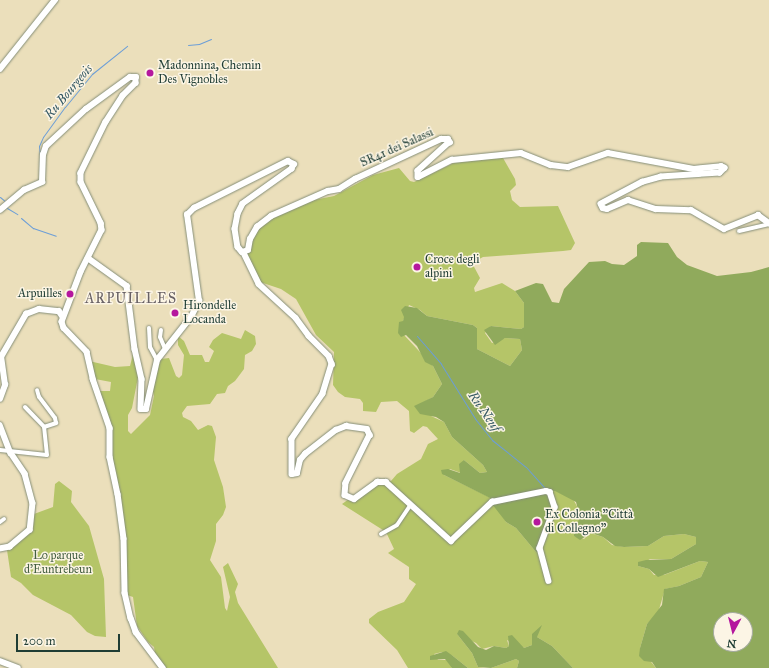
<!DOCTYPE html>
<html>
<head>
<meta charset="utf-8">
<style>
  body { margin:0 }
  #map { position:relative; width:769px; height:668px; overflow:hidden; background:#ebdfbb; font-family:"IM FELL Great Primer",serif }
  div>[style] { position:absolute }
  .green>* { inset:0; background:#b5c568 }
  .forest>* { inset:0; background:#90aa5c }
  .stream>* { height:1px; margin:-0.5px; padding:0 0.5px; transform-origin:0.5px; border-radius:0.5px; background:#6c9ed7 }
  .roads { filter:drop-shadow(0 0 1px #858e78) drop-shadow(0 0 1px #858e78) }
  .street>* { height:4px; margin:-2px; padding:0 2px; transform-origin:2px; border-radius:2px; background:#fff }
  .secondary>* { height:5.5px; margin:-2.75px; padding:0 2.75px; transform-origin:2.75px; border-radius:2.75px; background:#fff }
  .dots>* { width:11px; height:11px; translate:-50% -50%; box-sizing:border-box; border:2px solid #fcf5e5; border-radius:50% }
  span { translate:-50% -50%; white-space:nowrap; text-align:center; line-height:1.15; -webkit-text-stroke:3px #fcf5e5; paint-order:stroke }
  .poi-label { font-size:12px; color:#1f3d34 }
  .left { translate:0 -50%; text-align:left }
  .right { translate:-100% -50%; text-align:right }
  .street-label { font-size:12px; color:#1f3d34 }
  .park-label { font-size:12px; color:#445f41 }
  .water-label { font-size:13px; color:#365a65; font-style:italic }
  .quarter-label { font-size:14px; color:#686165; letter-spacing:1px }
  .north { position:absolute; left:713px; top:612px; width:40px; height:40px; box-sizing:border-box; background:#fcf5e5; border:1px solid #a4ab9e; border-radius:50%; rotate:187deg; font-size:11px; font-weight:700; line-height:16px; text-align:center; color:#1f3d34 }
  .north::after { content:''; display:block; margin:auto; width:14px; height:18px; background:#b5179e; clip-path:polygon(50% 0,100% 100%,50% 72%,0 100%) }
  .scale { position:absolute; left:16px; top:634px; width:104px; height:18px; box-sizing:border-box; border:2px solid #1f3d34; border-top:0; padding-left:5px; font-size:12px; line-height:14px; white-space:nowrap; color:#1f3d34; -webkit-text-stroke:3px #fcf5e5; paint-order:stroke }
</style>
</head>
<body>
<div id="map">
  <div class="green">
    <div style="clip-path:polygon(503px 158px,515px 179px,516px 185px,510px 191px,512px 200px,520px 207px,558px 206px,575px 243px,571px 250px,563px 251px,483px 257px,472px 263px,480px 278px,474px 288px,475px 292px,502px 283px,515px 291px,524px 303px,524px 327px,521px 329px,491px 326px,485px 333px,492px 343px,505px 338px,520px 339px,522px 350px,510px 366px,477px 349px,477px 328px,473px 325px,427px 316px,420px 310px,409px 305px,403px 321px,404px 335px,433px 366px,442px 384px,433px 397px,422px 403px,431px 416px,444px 422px,452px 437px,483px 465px,487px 472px,480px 473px,464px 460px,461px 473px,450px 469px,444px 475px,493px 499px,506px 522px,516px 528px,536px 552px,552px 491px,556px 491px,573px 499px,579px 510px,580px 522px,574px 536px,584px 539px,590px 533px,603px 537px,612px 545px,624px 547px,648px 546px,664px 536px,684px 534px,696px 537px,696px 544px,671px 559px,650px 559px,638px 566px,649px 569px,654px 575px,664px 575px,700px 561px,708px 562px,701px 577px,679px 586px,665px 589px,658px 613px,647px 624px,640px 648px,656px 668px,573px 668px,552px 646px,537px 637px,542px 630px,532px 645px,524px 648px,507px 640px,509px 646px,506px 648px,494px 646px,482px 649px,476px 643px,457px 634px,472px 653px,478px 667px,484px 668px,468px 668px,453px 656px,442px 652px,434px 654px,438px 660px,449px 660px,452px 668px,408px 668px,397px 650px,369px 623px,369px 619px,378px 612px,404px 602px,416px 584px,409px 579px,409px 567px,388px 553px,394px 549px,386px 532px,342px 504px,373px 482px,380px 479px,391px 481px,397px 474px,421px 459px,428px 444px,438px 439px,427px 427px,423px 426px,414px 433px,410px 431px,409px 411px,397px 401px,381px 402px,376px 412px,363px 411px,363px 403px,360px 399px,345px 397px,338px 392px,333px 385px,334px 352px,316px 335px,296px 299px,281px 289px,260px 282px,247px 257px,251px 239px,261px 227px,276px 216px,314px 200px,334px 196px,373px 175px,399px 168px,410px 181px,414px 182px,458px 161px)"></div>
    <div style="clip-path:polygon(245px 330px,255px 336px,256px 344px,252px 351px,245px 355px,244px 369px,235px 381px,228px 386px,225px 393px,217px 394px,210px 404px,187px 406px,182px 413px,183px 417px,191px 421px,198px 430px,208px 425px,212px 426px,216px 437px,214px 460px,223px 487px,226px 507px,223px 515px,216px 524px,216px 541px,210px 560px,221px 577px,225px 608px,227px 611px,230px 597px,223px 567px,228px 563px,238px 584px,235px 592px,238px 603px,278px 668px,165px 668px,155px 654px,154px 647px,148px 642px,137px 626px,133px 597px,127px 595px,126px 561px,111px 455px,112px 442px,98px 391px,110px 391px,111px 382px,95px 379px,89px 361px,115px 367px,130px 366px,134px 350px,139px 372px,132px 408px,128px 415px,128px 431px,131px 434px,150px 415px,154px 396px,152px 387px,161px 359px,169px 358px,176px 376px,179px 378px,182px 375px,184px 355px,178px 345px,178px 336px,184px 341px,190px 355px,202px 355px,205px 362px,209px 362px,214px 351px,209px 347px,213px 340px,222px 333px,241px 339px)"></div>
    <div style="clip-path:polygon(59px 481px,72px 491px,71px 502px,89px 526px,104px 579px,106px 637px,95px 636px,87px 632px,71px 615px,33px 595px,21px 583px,11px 577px,7px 550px,33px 531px,34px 514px,53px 507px,55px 484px)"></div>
    <div style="clip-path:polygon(516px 659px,519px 661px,517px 668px,491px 668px)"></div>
  </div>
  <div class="forest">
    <div style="clip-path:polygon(evenodd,641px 242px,668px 243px,677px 257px,687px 265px,717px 276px,751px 272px,769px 267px,769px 668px,656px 668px,652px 662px,644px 661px,639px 656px,640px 648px,647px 624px,662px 605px,664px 589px,679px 586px,701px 577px,708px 562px,700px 561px,658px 577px,649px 569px,638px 566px,638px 562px,646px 560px,671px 559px,696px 544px,696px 537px,684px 534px,664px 536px,648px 546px,624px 547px,615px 546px,603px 537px,591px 533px,580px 540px,574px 536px,574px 532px,580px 517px,576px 502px,555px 491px,552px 491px,557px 507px,556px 514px,540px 553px,536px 552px,516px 528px,506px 522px,492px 504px,492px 499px,442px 474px,441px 470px,448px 469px,460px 473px,459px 464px,464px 460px,480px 473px,487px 472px,483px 465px,452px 437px,444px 422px,436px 417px,420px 414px,414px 406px,433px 397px,442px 384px,433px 366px,425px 362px,417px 346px,406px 335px,401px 337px,398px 333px,399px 322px,403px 321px,404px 317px,401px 310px,405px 306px,417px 308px,427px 316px,473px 325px,477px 328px,477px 349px,510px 366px,522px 350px,520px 339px,505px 338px,495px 345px,484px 330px,491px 326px,521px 329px,524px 327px,524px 303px,515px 291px,536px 283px,543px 284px,552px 302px,559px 303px,564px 289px,589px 262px,605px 261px,612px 264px,624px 265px,637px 256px,637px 245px,641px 242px,721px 620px,745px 620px,745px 644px,721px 644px,721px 620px)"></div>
    <div style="clip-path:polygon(542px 625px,537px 637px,552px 646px,573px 668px,517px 668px,519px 661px,516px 659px,491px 668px,478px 667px,472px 653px,457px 634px,459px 630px,463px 631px,478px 647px,486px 650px,494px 646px,506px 648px,509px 646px,508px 636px,512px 635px,524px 648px,532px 645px,532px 634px)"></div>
    <div style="clip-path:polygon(446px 651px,453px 656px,468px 668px,452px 668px,445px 659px,430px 660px,430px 656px)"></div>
  </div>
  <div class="stream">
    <div style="left:188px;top:45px;width:11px;rotate:-5deg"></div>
    <div style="left:199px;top:44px;width:13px;rotate:-23deg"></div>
    <div style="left:40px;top:156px;width:10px;rotate:-96deg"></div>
    <div style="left:39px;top:146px;width:10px;rotate:-66deg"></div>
    <div style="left:43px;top:137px;width:37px;rotate:-54deg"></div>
    <div style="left:65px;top:107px;width:43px;rotate:-50.7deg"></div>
    <div style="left:92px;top:74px;width:45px;rotate:-38.7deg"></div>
    <div style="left:0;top:197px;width:8px;rotate:40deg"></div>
    <div style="left:7px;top:208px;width:12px;rotate:31deg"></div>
    <div style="left:21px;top:218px;width:16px;rotate:40deg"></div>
    <div style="left:33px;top:228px;width:24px;rotate:19deg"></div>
    <div style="left:417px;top:336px;width:37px;rotate:49deg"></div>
    <div style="left:441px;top:364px;width:66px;rotate:58deg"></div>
    <div style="left:476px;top:420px;width:26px;rotate:51deg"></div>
    <div style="left:492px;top:440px;width:43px;rotate:38.5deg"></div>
    <div style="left:526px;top:467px;width:30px;rotate:48deg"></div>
  </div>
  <div class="roads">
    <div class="street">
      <div style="left:739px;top:231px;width:31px;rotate:-13deg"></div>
      <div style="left:149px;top:328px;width:19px;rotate:87deg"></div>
      <div style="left:150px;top:347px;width:15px;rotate:62deg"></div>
      <div style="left:161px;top:330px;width:7px;rotate:98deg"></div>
      <div style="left:160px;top:337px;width:13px;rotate:67deg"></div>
      <div style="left:25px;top:407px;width:28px;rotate:46deg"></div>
      <div style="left:0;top:450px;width:47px;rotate:6.1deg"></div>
      <div style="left:47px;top:455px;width:28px;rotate:-96deg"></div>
      <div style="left:44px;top:427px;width:13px;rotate:-18deg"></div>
      <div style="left:56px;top:423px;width:5px;rotate:-101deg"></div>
      <div style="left:55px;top:418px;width:26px;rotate:-127deg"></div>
      <div style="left:39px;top:397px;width:7px;rotate:-106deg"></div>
      <div style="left:0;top:522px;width:5px;rotate:-37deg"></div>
      <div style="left:381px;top:534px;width:18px;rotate:-29deg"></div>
      <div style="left:397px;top:525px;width:23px;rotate:-56deg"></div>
    </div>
    <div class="secondary">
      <div style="left:0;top:69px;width:88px;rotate:-51.4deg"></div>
      <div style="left:0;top:210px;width:31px;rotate:-40deg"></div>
      <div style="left:24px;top:190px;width:20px;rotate:-24deg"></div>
      <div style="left:42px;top:182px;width:27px;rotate:-88deg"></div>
      <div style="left:43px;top:155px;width:9px;rotate:-72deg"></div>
      <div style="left:46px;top:146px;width:54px;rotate:-42.8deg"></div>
      <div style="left:86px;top:109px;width:54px;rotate:-36deg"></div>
      <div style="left:130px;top:77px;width:6px"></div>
      <div style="left:136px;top:77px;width:6px;rotate:90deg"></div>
      <div style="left:136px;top:83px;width:18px;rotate:135deg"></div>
      <div style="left:123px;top:96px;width:31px;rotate:123deg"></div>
      <div style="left:106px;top:122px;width:57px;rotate:116.1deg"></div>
      <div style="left:81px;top:173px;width:9px;rotate:90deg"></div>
      <div style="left:81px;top:182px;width:46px;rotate:64deg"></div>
      <div style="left:101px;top:223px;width:7px;rotate:82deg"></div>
      <div style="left:102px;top:230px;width:47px;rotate:116.6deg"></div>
      <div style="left:81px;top:272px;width:53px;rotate:110.8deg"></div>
      <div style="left:62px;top:322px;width:6px;rotate:72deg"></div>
      <div style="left:64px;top:328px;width:33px;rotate:46deg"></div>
      <div style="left:87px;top:352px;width:28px;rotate:77deg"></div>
      <div style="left:93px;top:379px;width:52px;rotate:70.9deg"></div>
      <div style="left:110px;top:428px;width:29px;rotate:90deg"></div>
      <div style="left:110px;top:457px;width:38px;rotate:78deg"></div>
      <div style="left:118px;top:494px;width:45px;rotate:82.4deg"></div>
      <div style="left:124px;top:539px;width:54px;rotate:88.9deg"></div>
      <div style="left:125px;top:593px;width:26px;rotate:77deg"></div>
      <div style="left:131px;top:618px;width:15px;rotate:70deg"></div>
      <div style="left:136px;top:632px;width:45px;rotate:53.1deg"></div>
      <div style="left:244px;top:253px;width:34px;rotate:64deg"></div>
      <div style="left:259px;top:284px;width:50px;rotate:42.6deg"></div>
      <div style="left:296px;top:318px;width:22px;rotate:54deg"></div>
      <div style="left:309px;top:336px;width:28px;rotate:45deg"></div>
      <div style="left:329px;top:356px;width:9px;rotate:69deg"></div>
      <div style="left:332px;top:364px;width:31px;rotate:107deg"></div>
      <div style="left:323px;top:394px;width:55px;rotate:124.6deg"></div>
      <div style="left:292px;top:439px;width:35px;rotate:90deg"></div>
      <div style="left:292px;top:474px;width:5px;rotate:-11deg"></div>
      <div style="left:297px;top:473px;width:13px;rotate:-77deg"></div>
      <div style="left:300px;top:460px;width:8px;rotate:-50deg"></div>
      <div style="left:305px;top:454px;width:39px;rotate:-38deg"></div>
      <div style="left:336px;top:430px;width:11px;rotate:-22deg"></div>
      <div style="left:346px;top:426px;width:21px;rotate:8deg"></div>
      <div style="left:367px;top:429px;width:7px;rotate:63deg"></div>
      <div style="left:370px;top:435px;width:54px;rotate:116.6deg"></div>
      <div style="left:346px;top:483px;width:12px;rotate:95deg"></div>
      <div style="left:345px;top:495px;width:10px;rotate:24deg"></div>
      <div style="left:354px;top:499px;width:29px;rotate:-36deg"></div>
      <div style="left:377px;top:482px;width:9px"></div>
      <div style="left:386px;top:482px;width:88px;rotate:42.2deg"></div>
      <div style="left:451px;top:541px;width:57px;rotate:-43.6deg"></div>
      <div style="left:492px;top:502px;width:55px;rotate:-11.5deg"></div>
      <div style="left:546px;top:491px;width:4px;rotate:14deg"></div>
      <div style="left:550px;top:492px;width:16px;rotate:72deg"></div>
      <div style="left:555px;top:507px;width:44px;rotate:110.1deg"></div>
      <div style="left:540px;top:548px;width:34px;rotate:75deg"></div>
      <div style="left:88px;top:258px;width:48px;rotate:35.7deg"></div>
      <div style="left:127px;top:286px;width:64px;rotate:82.8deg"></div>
      <div style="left:135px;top:349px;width:31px;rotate:77deg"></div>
      <div style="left:142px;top:379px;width:30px;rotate:92deg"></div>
      <div style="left:141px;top:409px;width:5px"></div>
      <div style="left:146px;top:409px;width:50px;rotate:-77.3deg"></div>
      <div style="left:157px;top:360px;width:55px;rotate:-51.7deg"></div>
      <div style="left:191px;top:317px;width:18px;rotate:-63deg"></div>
      <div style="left:199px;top:301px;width:87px;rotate:-97.9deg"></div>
      <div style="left:187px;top:215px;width:10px;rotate:-45deg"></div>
      <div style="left:194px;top:208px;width:105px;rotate:-26.6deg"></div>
      <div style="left:288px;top:161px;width:7px;rotate:27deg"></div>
      <div style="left:294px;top:164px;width:5px;rotate:112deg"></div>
      <div style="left:292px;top:169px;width:60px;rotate:144.5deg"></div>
      <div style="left:243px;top:204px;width:11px;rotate:117deg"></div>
      <div style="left:238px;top:214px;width:15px;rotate:101deg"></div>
      <div style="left:235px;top:229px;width:18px;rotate:81deg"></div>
      <div style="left:238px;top:247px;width:6px;rotate:51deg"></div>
      <div style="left:242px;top:252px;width:6px;rotate:-18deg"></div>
      <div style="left:248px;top:250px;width:11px;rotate:-80deg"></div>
      <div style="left:250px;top:239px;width:14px;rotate:-60deg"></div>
      <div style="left:257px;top:227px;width:18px;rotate:-38deg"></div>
      <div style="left:271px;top:216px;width:62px;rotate:-23.7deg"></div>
      <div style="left:328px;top:191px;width:11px;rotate:-10deg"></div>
      <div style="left:339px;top:189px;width:19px;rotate:-32deg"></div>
      <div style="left:355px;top:179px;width:95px;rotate:-24.9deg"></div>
      <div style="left:441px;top:139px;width:7px"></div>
      <div style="left:448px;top:139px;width:4px;rotate:56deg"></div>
      <div style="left:450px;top:142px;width:43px;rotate:137.8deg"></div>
      <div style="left:418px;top:171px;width:6px;rotate:90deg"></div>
      <div style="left:418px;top:177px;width:38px;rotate:-27deg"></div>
      <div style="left:452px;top:160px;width:69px;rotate:-5.8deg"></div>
      <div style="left:521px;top:153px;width:32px;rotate:22deg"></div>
      <div style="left:551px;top:165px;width:17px;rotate:7deg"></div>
      <div style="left:568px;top:167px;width:42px;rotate:-19.3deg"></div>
      <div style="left:608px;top:153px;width:87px;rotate:10.5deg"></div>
      <div style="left:694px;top:169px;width:27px;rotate:-6deg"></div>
      <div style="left:721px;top:166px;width:4px;rotate:27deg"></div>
      <div style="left:725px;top:168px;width:7px;rotate:135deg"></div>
      <div style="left:720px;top:173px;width:59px;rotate:176.1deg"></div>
      <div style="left:661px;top:177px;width:19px;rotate:164deg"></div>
      <div style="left:643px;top:182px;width:47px;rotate:152.4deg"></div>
      <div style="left:601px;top:204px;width:4px;rotate:63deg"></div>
      <div style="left:603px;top:208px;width:4px;rotate:14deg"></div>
      <div style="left:607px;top:209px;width:23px;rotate:-23deg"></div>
      <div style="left:628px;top:200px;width:29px;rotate:18deg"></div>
      <div style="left:656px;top:209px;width:35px;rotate:2deg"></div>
      <div style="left:691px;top:210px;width:38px;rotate:30deg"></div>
      <div style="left:724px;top:229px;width:37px;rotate:-22deg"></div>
      <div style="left:758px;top:215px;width:14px;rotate:36deg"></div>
      <div style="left:0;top:399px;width:15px;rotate:-70deg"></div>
      <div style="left:5px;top:385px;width:28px;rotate:-98deg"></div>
      <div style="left:1px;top:357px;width:50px;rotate:-59.8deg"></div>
      <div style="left:26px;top:314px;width:14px;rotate:-21deg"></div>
      <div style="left:39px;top:309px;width:20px;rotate:6deg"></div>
      <div style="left:59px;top:311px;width:7px;rotate:56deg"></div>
      <div style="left:0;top:425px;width:30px;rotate:69deg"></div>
      <div style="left:11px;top:453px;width:25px;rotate:56deg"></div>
      <div style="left:25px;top:474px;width:30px;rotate:75deg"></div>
      <div style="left:33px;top:503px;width:27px;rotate:96deg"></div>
      <div style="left:30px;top:530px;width:26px;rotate:140deg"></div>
      <div style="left:10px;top:547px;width:10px;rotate:169deg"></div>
      <div style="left:0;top:661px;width:19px;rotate:21deg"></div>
    </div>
  </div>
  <div class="dots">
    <div style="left:150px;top:73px;background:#b5179e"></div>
    <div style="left:417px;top:267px;background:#b5179e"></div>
    <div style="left:70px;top:294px;background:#b5179e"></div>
    <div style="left:175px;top:313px;background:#b5179e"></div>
    <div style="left:537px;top:522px;background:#b5179e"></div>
  </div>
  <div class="poi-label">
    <span class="left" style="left:158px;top:73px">Madonnina, Chemin<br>Des Vignobles</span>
    <span class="left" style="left:425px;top:267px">Croce degli<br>alpini</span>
    <span class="right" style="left:62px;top:294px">Arpuilles</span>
    <span class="left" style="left:183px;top:313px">Hirondelle<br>Locanda</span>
    <span class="left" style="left:545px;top:522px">Ex Colonia "Città<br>di Collegno"</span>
  </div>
  <div class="street-label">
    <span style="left:397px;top:148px;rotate:-24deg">SR41 dei Salassi</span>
  </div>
  <div class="park-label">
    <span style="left:58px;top:563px">Lo parque<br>d'Euntrebeun</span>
  </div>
  <div class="water-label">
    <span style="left:69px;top:92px;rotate:-50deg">Ru Bourgeois</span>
    <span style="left:484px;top:412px;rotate:55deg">Ru Neuf</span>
  </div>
  <div class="quarter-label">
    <span style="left:131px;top:299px">ARPUILLES</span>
  </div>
  <div class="north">N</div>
  <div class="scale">200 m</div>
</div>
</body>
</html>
